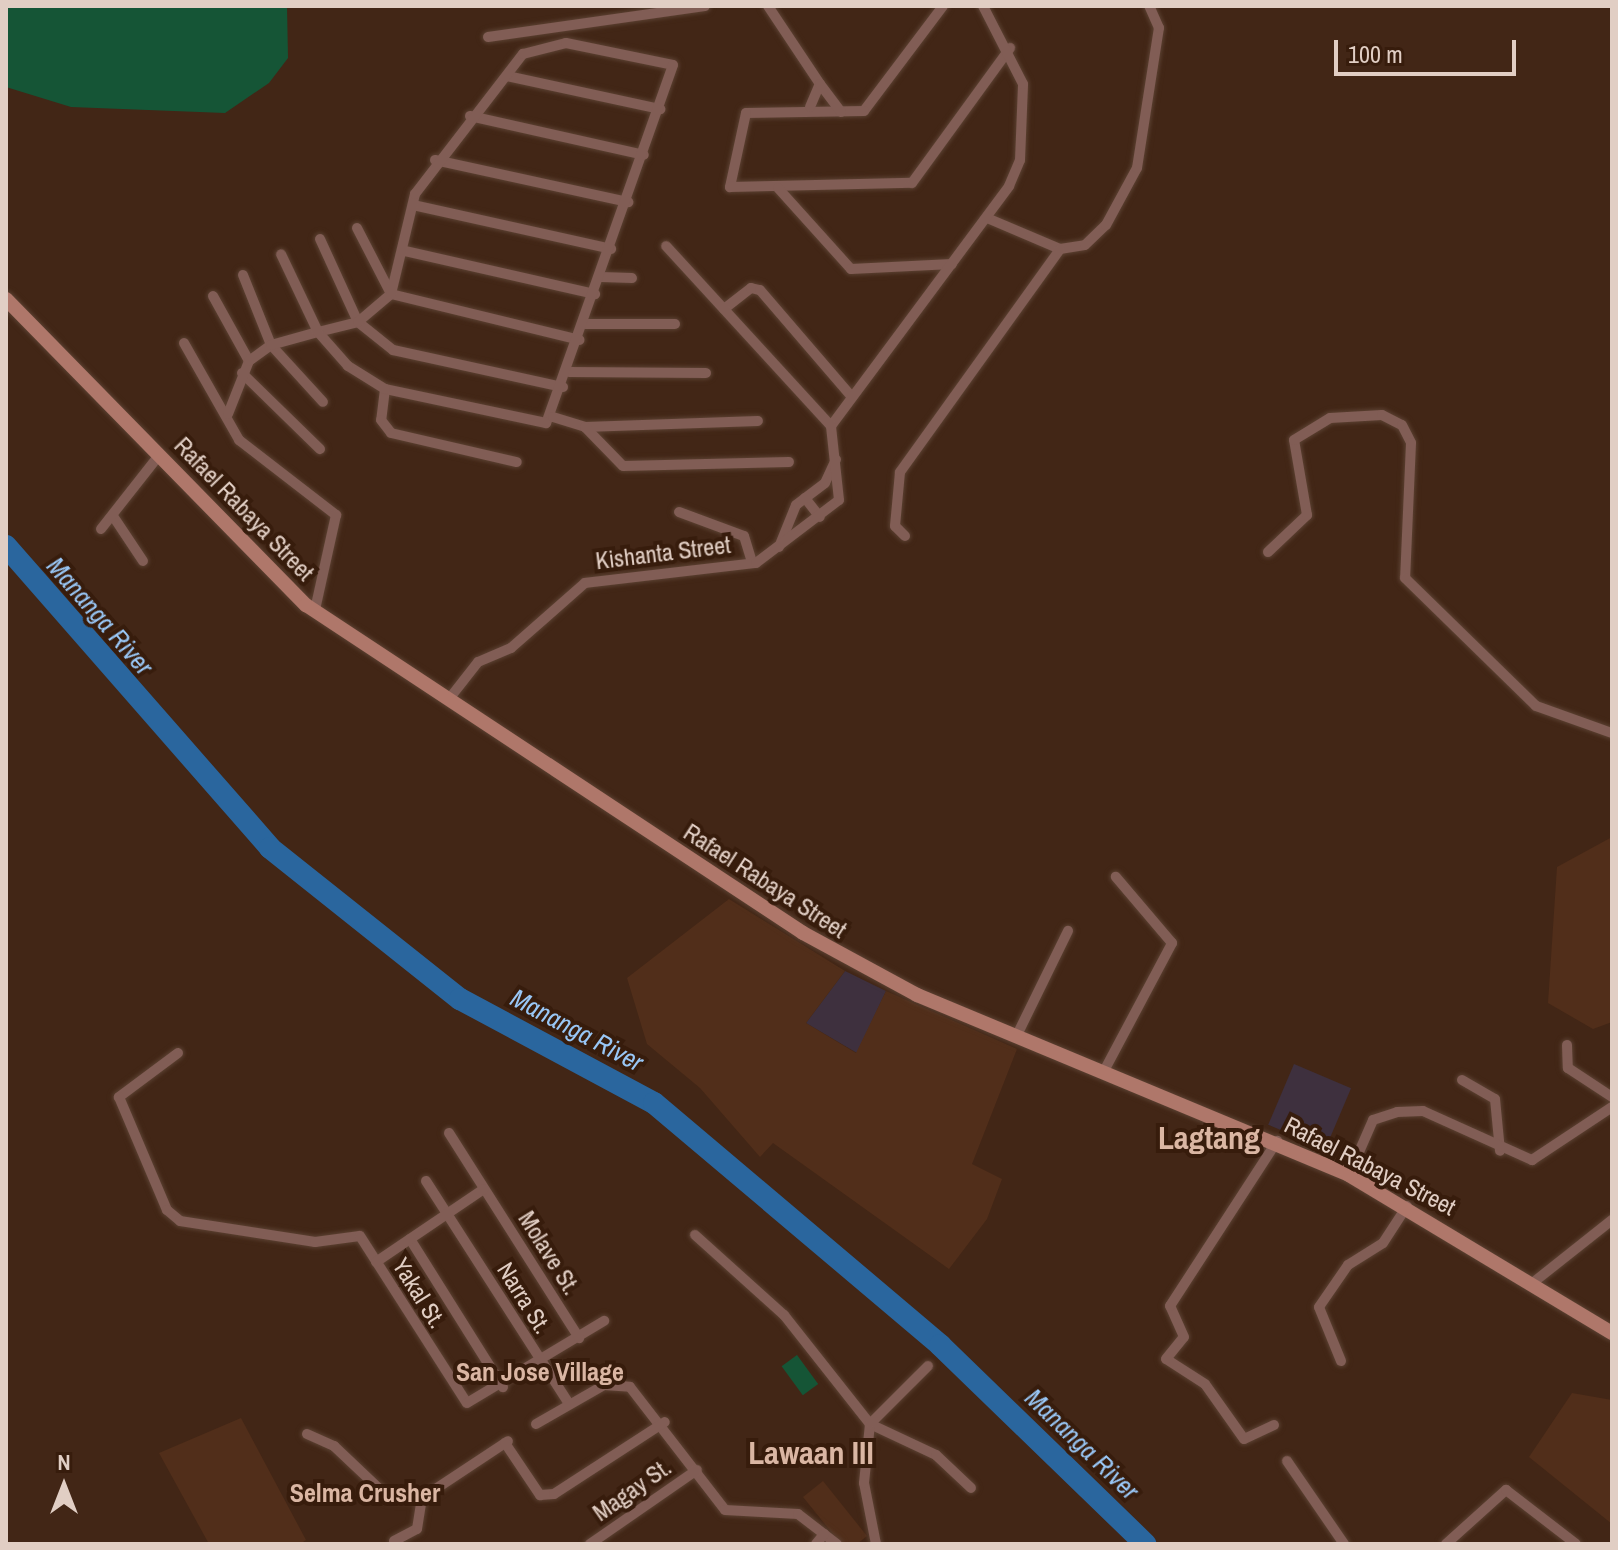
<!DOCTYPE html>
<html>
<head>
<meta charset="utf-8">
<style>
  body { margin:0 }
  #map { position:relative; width:1618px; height:1550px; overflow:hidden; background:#422616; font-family:"Archivo Narrow",sans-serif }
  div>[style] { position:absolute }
  .commercial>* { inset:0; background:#3e303e; transform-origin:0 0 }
  .built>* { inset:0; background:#512e1a }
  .green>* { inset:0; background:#155536; transform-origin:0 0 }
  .river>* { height:22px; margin:-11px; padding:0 11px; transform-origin:11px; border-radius:11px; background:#2a669e }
  .roads { filter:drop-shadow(0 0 2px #5b4132) drop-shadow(0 0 2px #5b4132) }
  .street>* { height:10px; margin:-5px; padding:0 5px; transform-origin:5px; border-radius:5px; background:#815d55 }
  .secondary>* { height:14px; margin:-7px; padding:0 7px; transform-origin:7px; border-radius:7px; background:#af776a }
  span { translate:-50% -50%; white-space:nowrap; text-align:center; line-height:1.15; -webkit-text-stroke:8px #371c0c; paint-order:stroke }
  .street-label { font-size:24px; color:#e1cec4 }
  .water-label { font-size:26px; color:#99c7f6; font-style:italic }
  .neighbourhood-label { font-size:26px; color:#dab6a3; font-weight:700 }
  .district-label { font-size:32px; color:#dab6a3; font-weight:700 }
  .frame { position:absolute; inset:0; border:8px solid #e1cec4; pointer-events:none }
  .north { position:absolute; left:24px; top:1446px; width:80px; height:80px; -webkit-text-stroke:6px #371c0c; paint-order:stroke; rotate:0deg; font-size:22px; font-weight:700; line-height:32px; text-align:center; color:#e1cec4 }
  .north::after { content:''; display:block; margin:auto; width:28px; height:36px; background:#e1cec4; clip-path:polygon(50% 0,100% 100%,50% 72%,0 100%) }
  .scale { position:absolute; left:1334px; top:40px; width:182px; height:36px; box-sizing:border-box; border:4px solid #e1cec4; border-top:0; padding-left:10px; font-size:24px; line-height:28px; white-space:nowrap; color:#e1cec4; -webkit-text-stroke:6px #371c0c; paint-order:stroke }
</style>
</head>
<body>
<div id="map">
  <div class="commercial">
    <div style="clip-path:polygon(845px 971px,886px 991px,857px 1053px,806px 1023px)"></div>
    <div style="left:1294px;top:1064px;width:62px;height:66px;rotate:23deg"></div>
  </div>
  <div class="built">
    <div style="clip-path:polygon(1612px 837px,1612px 1022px,1593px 1029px,1548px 1003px,1557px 867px)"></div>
    <div style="clip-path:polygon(729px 899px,845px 971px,806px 1023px,856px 1053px,886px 991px,1017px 1049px,972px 1164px,1002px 1179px,987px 1219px,949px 1269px,773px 1143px,760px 1157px,700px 1088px,647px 1044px,627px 978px)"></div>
    <div style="clip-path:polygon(1572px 1393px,1612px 1400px,1612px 1524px,1529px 1457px)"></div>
    <div style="clip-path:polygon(241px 1418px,306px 1540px,300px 1544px,209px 1544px,159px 1453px)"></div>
    <div style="clip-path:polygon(823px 1481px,867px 1536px,857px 1544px,841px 1544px,803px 1497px)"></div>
  </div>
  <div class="green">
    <div style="clip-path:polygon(6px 6px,287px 6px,288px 58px,269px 83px,225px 113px,71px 107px,6px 87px)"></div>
    <div style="left:797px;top:1355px;width:36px;height:19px;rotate:54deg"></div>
  </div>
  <div class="river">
    <div style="left:6px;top:546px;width:401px;rotate:48.8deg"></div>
    <div style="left:270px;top:848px;width:243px;rotate:38.5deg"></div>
    <div style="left:460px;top:999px;width:220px;rotate:28.2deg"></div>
    <div style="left:654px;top:1103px;width:375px;rotate:40.2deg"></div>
    <div style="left:940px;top:1345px;width:286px;rotate:44.1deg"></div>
  </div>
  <div class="roads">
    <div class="street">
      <div style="left:768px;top:6px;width:94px;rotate:56.3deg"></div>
      <div style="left:943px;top:6px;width:131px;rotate:127deg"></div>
      <div style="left:864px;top:111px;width:118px;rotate:179deg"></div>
      <div style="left:746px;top:113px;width:76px;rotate:102.2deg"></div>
      <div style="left:730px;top:187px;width:182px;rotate:-1.3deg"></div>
      <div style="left:912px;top:183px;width:167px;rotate:-54deg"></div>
      <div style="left:488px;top:37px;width:219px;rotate:-8.1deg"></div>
      <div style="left:507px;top:76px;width:157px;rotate:12.2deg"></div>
      <div style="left:810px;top:107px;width:25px;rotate:-67deg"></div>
      <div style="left:820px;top:84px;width:35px;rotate:53deg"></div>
      <div style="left:470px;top:116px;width:178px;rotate:12.6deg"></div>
      <div style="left:435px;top:160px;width:198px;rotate:12.3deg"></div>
      <div style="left:778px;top:188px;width:109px;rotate:48deg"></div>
      <div style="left:851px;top:269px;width:101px;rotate:-2.8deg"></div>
      <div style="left:413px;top:205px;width:203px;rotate:12.5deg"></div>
      <div style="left:987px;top:218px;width:79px;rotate:23deg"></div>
      <div style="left:1060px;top:249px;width:25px;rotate:-9deg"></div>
      <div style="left:1085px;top:245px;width:29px;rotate:-44deg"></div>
      <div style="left:1106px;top:225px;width:65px;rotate:-61.5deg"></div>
      <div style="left:1137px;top:168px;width:142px;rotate:-81.1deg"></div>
      <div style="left:1159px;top:28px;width:24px;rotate:-114deg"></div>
      <div style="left:357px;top:228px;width:74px;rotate:62.7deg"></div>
      <div style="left:391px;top:294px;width:194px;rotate:13.7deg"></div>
      <div style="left:320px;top:239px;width:91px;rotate:65.4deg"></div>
      <div style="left:358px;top:322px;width:45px;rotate:38.7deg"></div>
      <div style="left:393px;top:350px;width:174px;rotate:12.3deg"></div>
      <div style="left:405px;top:251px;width:195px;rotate:12.8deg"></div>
      <div style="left:243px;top:275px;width:75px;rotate:68.2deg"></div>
      <div style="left:271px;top:345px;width:77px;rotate:47.6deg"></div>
      <div style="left:601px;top:277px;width:31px;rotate:2deg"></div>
      <div style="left:213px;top:296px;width:74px;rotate:61deg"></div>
      <div style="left:724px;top:309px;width:34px;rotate:-38deg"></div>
      <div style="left:751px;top:288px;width:9px;rotate:13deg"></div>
      <div style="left:760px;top:290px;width:141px;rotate:49.3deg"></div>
      <div style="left:585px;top:324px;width:90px"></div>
      <div style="left:184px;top:343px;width:112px;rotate:60.4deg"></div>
      <div style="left:239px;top:440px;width:123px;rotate:37.7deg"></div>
      <div style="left:336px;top:515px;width:97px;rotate:102.5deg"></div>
      <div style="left:569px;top:372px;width:137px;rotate:0.4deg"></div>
      <div style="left:242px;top:373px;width:109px;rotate:44.3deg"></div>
      <div style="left:385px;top:389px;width:31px;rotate:97deg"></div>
      <div style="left:381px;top:420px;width:16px;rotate:52deg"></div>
      <div style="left:391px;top:433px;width:129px;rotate:13deg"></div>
      <div style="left:228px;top:414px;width:57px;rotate:-68.4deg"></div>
      <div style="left:249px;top:361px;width:27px;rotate:-36deg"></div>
      <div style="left:271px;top:345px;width:49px;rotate:-15.5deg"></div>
      <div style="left:318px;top:332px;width:41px;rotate:-14deg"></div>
      <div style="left:358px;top:322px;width:43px;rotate:-40.3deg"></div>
      <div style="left:391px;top:294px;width:103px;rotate:-76.5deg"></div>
      <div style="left:415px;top:194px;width:177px;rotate:-52.4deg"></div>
      <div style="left:523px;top:54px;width:44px;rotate:-14.3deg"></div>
      <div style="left:566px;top:43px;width:109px;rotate:11.6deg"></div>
      <div style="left:673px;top:65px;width:380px;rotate:109.5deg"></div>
      <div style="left:546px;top:423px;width:165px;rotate:-168.1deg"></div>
      <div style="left:385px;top:389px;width:44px;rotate:-148.1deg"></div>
      <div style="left:348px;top:366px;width:45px;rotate:-131.4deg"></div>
      <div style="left:318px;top:332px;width:86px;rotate:-115.4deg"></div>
      <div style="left:553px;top:417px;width:34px;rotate:17deg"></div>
      <div style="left:585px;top:427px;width:173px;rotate:-2deg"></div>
      <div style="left:831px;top:426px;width:299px;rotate:-53.4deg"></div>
      <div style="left:1009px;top:186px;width:28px;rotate:-67deg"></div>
      <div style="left:1020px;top:160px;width:76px;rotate:-87.7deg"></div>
      <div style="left:1023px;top:84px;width:88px;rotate:-117.1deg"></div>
      <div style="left:585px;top:427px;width:54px;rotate:45.7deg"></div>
      <div style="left:623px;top:466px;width:166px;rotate:-1.4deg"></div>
      <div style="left:805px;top:498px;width:24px;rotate:52deg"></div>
      <div style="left:679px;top:512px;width:69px;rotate:20.3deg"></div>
      <div style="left:744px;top:536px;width:28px;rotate:73deg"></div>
      <div style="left:113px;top:516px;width:54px;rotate:56.3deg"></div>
      <div style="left:101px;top:529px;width:95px;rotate:-51.8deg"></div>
      <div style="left:905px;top:536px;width:14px;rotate:-135deg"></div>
      <div style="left:895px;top:526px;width:54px;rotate:-84.7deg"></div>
      <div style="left:900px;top:472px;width:274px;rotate:-54.3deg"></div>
      <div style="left:779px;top:547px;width:45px;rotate:-68deg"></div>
      <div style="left:796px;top:505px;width:36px;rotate:-37deg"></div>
      <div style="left:825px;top:483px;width:26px;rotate:-65deg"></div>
      <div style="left:1268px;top:552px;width:54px;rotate:-43.5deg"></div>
      <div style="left:1307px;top:515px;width:76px;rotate:-99.8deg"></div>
      <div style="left:1294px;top:440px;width:42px;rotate:-31.4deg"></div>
      <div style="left:1330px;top:418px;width:52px;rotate:-3.3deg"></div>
      <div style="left:1382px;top:415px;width:22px;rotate:27deg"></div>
      <div style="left:1402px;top:425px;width:20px;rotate:63deg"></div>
      <div style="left:1411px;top:443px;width:135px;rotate:92.5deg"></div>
      <div style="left:1405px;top:578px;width:183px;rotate:44.3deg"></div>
      <div style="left:1536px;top:706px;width:81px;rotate:19.6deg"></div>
      <div style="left:449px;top:699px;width:47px;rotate:-51.9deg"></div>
      <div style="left:478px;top:662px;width:36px;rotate:-23deg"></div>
      <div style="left:511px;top:648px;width:98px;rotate:-41.3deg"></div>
      <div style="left:585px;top:583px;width:172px;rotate:-6.7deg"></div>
      <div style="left:756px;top:563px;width:104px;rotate:-37.2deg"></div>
      <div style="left:839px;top:500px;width:74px;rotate:-96.2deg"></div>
      <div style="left:831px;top:426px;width:244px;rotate:-132.5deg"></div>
      <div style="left:1017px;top:1035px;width:116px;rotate:-63.9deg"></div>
      <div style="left:1567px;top:1045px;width:23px;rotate:88deg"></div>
      <div style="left:1568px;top:1068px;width:53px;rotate:33.4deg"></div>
      <div style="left:178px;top:1053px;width:74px;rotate:143.3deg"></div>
      <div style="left:119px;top:1097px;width:123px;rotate:67deg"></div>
      <div style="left:167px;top:1210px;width:17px;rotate:40deg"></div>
      <div style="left:180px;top:1221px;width:137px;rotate:8.8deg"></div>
      <div style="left:315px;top:1242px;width:45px;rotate:-7.6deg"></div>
      <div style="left:360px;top:1236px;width:198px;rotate:57.4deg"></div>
      <div style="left:467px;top:1403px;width:160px;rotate:-30.9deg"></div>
      <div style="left:1104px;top:1071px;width:145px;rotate:-62deg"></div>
      <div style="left:1172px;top:943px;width:87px;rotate:-130.3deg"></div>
      <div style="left:1462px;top:1080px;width:38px;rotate:30deg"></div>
      <div style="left:1495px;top:1099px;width:52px;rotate:84.5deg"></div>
      <div style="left:449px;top:1133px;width:243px;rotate:57.6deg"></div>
      <div style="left:1349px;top:1175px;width:60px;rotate:-66.4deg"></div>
      <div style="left:1373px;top:1120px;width:25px;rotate:-18deg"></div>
      <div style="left:1397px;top:1112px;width:26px;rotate:-2deg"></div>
      <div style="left:1423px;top:1111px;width:120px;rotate:24.2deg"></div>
      <div style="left:1532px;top:1160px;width:96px;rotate:-33.5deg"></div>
      <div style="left:426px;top:1181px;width:265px;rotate:57.3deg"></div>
      <div style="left:695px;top:1235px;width:120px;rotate:42deg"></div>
      <div style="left:784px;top:1315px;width:139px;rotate:51.7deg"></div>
      <div style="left:870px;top:1424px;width:73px;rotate:25.2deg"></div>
      <div style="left:936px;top:1455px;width:48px;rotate:43.3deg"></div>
      <div style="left:410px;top:1239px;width:175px;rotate:57.9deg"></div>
      <div style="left:376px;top:1262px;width:130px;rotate:-34.1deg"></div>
      <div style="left:1535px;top:1281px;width:98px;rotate:-38.4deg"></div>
      <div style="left:1341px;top:1361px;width:58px;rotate:-112.2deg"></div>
      <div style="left:1319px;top:1307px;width:51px;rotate:-55.4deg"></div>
      <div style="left:1348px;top:1265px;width:41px;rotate:-32.2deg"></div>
      <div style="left:1383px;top:1243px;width:44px;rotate:-57deg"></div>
      <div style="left:536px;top:1424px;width:78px;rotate:-29.8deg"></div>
      <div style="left:604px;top:1385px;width:26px;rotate:4deg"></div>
      <div style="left:630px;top:1387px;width:155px;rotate:52.3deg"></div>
      <div style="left:725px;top:1510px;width:73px;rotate:3.1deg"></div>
      <div style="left:798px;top:1514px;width:49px;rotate:37.6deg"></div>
      <div style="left:1274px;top:1425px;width:33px;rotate:155deg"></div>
      <div style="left:1244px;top:1439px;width:67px;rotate:-125.3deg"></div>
      <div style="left:1205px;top:1384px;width:46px;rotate:-147.3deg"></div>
      <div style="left:1166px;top:1359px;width:28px;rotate:-51deg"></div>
      <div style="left:1184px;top:1337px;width:34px;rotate:-114deg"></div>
      <div style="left:1170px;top:1306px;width:197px;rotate:-57deg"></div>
      <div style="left:307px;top:1434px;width:30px;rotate:24deg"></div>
      <div style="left:334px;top:1446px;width:74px;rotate:43.4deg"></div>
      <div style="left:388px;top:1497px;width:34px;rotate:2deg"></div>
      <div style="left:422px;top:1498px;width:103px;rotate:-33.5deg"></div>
      <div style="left:505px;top:1443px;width:63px;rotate:56.1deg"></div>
      <div style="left:540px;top:1495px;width:14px;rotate:-4deg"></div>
      <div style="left:554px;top:1494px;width:132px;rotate:-33deg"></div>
      <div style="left:1287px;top:1461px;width:101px;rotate:55.5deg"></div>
      <div style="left:394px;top:1541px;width:26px;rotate:-28deg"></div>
      <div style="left:417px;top:1529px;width:31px;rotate:-81deg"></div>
      <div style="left:590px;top:1544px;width:130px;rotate:-34.7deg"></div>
      <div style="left:816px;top:1544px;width:13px;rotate:-51deg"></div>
      <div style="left:876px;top:1544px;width:62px;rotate:-101.1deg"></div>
      <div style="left:864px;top:1483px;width:59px;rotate:-84.2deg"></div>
      <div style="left:870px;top:1424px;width:82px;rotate:-45deg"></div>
      <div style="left:1446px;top:1544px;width:81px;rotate:-42deg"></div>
      <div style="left:1506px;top:1490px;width:88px;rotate:37.6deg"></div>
    </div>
    <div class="secondary">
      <div style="left:6px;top:299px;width:429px;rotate:45.6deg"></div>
      <div style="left:306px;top:605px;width:595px;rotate:33.42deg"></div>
      <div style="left:803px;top:933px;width:130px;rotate:28.5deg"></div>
      <div style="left:917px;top:995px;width:468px;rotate:22.6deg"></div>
      <div style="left:1349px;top:1175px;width:307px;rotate:31deg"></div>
    </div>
  </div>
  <div class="street-label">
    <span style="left:244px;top:509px;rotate:46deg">Rafael Rabaya Street</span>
    <span style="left:663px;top:553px;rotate:-7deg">Kishanta Street</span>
    <span style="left:765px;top:881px;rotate:33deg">Rafael Rabaya Street</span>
    <span style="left:1370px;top:1166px;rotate:27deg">Rafael Rabaya Street</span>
    <span style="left:549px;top:1253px;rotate:58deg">Molave St.</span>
    <span style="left:419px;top:1293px;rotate:58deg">Yakal St.</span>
    <span style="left:524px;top:1298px;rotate:58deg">Narra St.</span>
    <span style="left:632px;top:1490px;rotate:-35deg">Magay St.</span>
  </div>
  <div class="water-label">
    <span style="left:100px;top:616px;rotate:49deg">Mananga River</span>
    <span style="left:577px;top:1030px;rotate:28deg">Mananga River</span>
    <span style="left:1082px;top:1444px;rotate:44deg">Mananga River</span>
  </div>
  <div class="neighbourhood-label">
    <span style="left:540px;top:1372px">San Jose Village</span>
    <span style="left:365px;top:1493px">Selma Crusher</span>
  </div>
  <div class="district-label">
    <span style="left:1209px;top:1138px">Lagtang</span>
    <span style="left:811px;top:1453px">Lawaan III</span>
  </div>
  <div class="frame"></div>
  <div class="north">N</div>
  <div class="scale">100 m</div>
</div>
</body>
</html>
